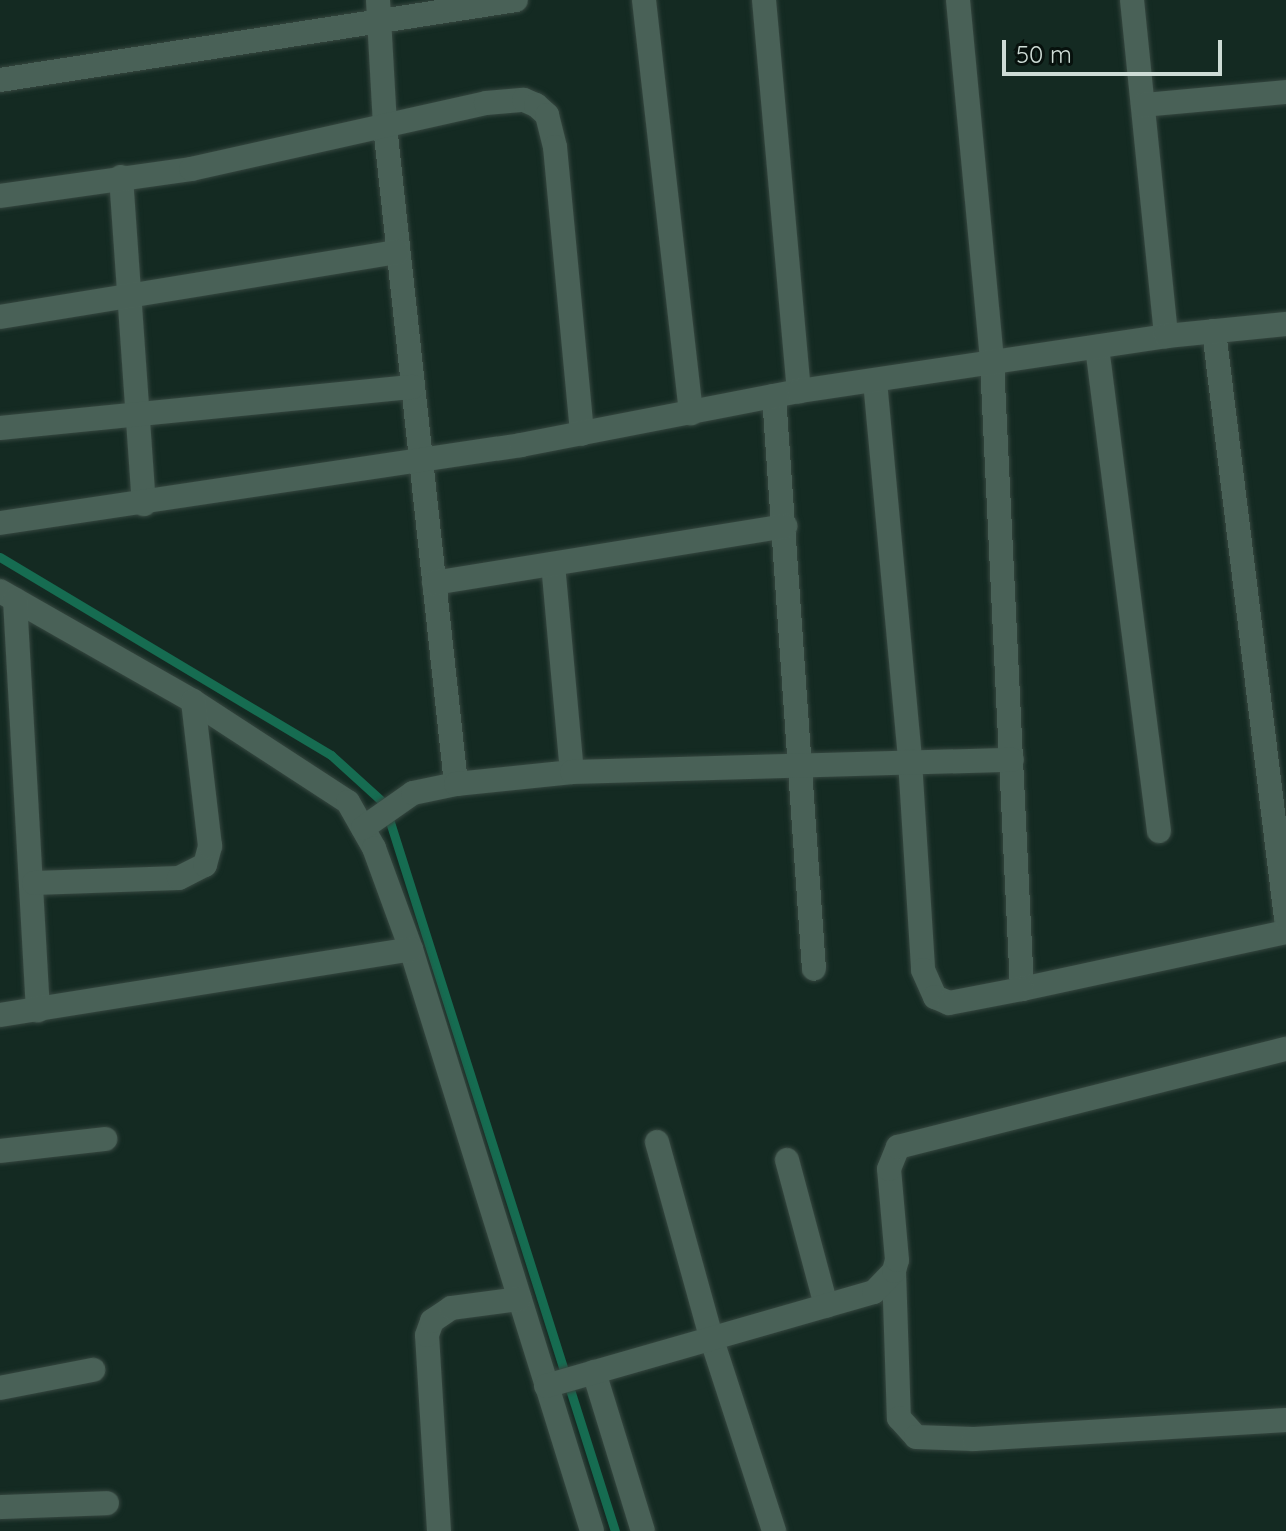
<!DOCTYPE html>
<html>
<head>
<meta charset="utf-8">
<style>
  body { margin:0 }
  #map { position:relative; width:1286px; height:1531px; overflow:hidden; background:#142a22; font-family:Quicksand,sans-serif }
  div>[style] { position:absolute }
  .stream>* { height:9px; margin:-4.5px; padding:0 4.5px; transform-origin:4.5px; border-radius:4.5px; background:#166c51 }
  .roads { filter:drop-shadow(0 0 2px #364740) drop-shadow(0 0 2px #364740) }
  .street>* { height:24px; margin:-12px; padding:0 12px; transform-origin:12px; border-radius:12px; background:#496157 }
  span { translate:-50% -50%; white-space:nowrap; text-align:center; line-height:1.15; -webkit-text-stroke:6px #07110d; paint-order:stroke }
  .scale { position:absolute; left:1002px; top:40px; width:220px; height:36px; box-sizing:border-box; border:4px solid #cedcd6; border-top:0; padding-left:10px; font-size:24px; line-height:28px; white-space:nowrap; color:#cedcd6; -webkit-text-stroke:6px #07110d; paint-order:stroke }
</style>
</head>
<body>
<div id="map">
  <div class="stream">
    <div style="left:0;top:557px;width:386px;rotate:30.9deg"></div>
    <div style="left:331px;top:755px;width:72px;rotate:42.2deg"></div>
    <div style="left:384px;top:803px;width:764px;rotate:72.4deg"></div>
  </div>
  <div class="roads">
    <div class="street">
      <div style="left:378px;top:0;width:126px;rotate:86.8deg"></div>
      <div style="left:385px;top:126px;width:662px;rotate:83.84deg"></div>
      <div style="left:644px;top:0;width:416px;rotate:83.5deg"></div>
      <div style="left:764px;top:0;width:393px;rotate:84.9deg"></div>
      <div style="left:958px;top:0;width:364px;rotate:84.6deg"></div>
      <div style="left:992px;top:362px;width:628px;rotate:87.26deg"></div>
      <div style="left:1022px;top:989px;width:270px;rotate:-12.2deg"></div>
      <div style="left:1132px;top:0;width:338px;rotate:84.2deg"></div>
      <div style="left:0;top:80px;width:522px;rotate:-8.81deg"></div>
      <div style="left:1143px;top:105px;width:144px;rotate:-5.2deg"></div>
      <div style="left:121px;top:177px;width:328px;rotate:86deg"></div>
      <div style="left:0;top:196px;width:193px;rotate:-8deg"></div>
      <div style="left:191px;top:169px;width:302px;rotate:-12.6deg"></div>
      <div style="left:486px;top:103px;width:38px;rotate:-5deg"></div>
      <div style="left:524px;top:100px;width:13px;rotate:23deg"></div>
      <div style="left:536px;top:105px;width:15px;rotate:42deg"></div>
      <div style="left:547px;top:115px;width:33px;rotate:76deg"></div>
      <div style="left:555px;top:147px;width:288px;rotate:84.6deg"></div>
      <div style="left:0;top:317px;width:403px;rotate:-9.3deg"></div>
      <div style="left:1214px;top:331px;width:591px;rotate:83.01deg"></div>
      <div style="left:1097px;top:347px;width:488px;rotate:82.7deg"></div>
      <div style="left:875px;top:381px;width:382px;rotate:84.7deg"></div>
      <div style="left:910px;top:761px;width:209px;rotate:86.4deg"></div>
      <div style="left:923px;top:970px;width:30px;rotate:66deg"></div>
      <div style="left:935px;top:997px;width:15px;rotate:23deg"></div>
      <div style="left:949px;top:1003px;width:74px;rotate:-10.9deg"></div>
      <div style="left:774px;top:396px;width:574px;rotate:86.01deg"></div>
      <div style="left:0;top:428px;width:415px;rotate:-5.7deg"></div>
      <div style="left:0;top:523px;width:527px;rotate:-8.51deg"></div>
      <div style="left:521px;top:445px;width:283px;rotate:-11deg"></div>
      <div style="left:799px;top:391px;width:371px;rotate:-8.5deg"></div>
      <div style="left:1166px;top:336px;width:121px;rotate:-5.7deg"></div>
      <div style="left:553px;top:564px;width:209px;rotate:84.8deg"></div>
      <div style="left:434px;top:583px;width:356px;rotate:-9.2deg"></div>
      <div style="left:0;top:591px;width:222px;rotate:29.7deg"></div>
      <div style="left:193px;top:701px;width:185px;rotate:33.1deg"></div>
      <div style="left:348px;top:802px;width:53px;rotate:60.5deg"></div>
      <div style="left:374px;top:848px;width:108px;rotate:69.9deg"></div>
      <div style="left:411px;top:949px;width:609px;rotate:72.72deg"></div>
      <div style="left:15px;top:600px;width:411px;rotate:86.8deg"></div>
      <div style="left:363px;top:828px;width:61px;rotate:-35deg"></div>
      <div style="left:413px;top:793px;width:44px;rotate:-11.8deg"></div>
      <div style="left:456px;top:784px;width:117px;rotate:-5.9deg"></div>
      <div style="left:572px;top:772px;width:440px;rotate:-1.6deg"></div>
      <div style="left:34px;top:883px;width:145px;rotate:-2deg"></div>
      <div style="left:179px;top:878px;width:29px;rotate:-27deg"></div>
      <div style="left:205px;top:865px;width:20px;rotate:-75deg"></div>
      <div style="left:210px;top:846px;width:146px;rotate:-96.7deg"></div>
      <div style="left:0;top:1015px;width:416px;rotate:-9.1deg"></div>
      <div style="left:657px;top:1142px;width:205px;rotate:74.5deg"></div>
      <div style="left:712px;top:1340px;width:201px;rotate:72deg"></div>
      <div style="left:0;top:1151px;width:106px;rotate:-6.5deg"></div>
      <div style="left:787px;top:1160px;width:151px;rotate:75deg"></div>
      <div style="left:894px;top:1271px;width:147px;rotate:88.1deg"></div>
      <div style="left:899px;top:1418px;width:25px;rotate:48deg"></div>
      <div style="left:916px;top:1437px;width:58px;rotate:2deg"></div>
      <div style="left:974px;top:1439px;width:313px;rotate:-3.5deg"></div>
      <div style="left:594px;top:1372px;width:166px;rotate:72.9deg"></div>
      <div style="left:546px;top:1386px;width:341px;rotate:-16deg"></div>
      <div style="left:874px;top:1292px;width:29px;rotate:-46deg"></div>
      <div style="left:894px;top:1271px;width:11px;rotate:-75deg"></div>
      <div style="left:897px;top:1260px;width:91px;rotate:-95deg"></div>
      <div style="left:889px;top:1169px;width:24px;rotate:-68deg"></div>
      <div style="left:898px;top:1147px;width:400px;rotate:-14.2deg"></div>
      <div style="left:0;top:1388px;width:95px;rotate:-11deg"></div>
      <div style="left:0;top:1507px;width:107px;rotate:-2.1deg"></div>
      <div style="left:439px;top:1531px;width:196px;rotate:-93.5deg"></div>
      <div style="left:427px;top:1335px;width:15px;rotate:-70deg"></div>
      <div style="left:432px;top:1321px;width:23px;rotate:-34deg"></div>
      <div style="left:451px;top:1308px;width:69px;rotate:-7.5deg"></div>
    </div>
  </div>
  <div class="scale">50 m</div>
</div>
</body>
</html>
